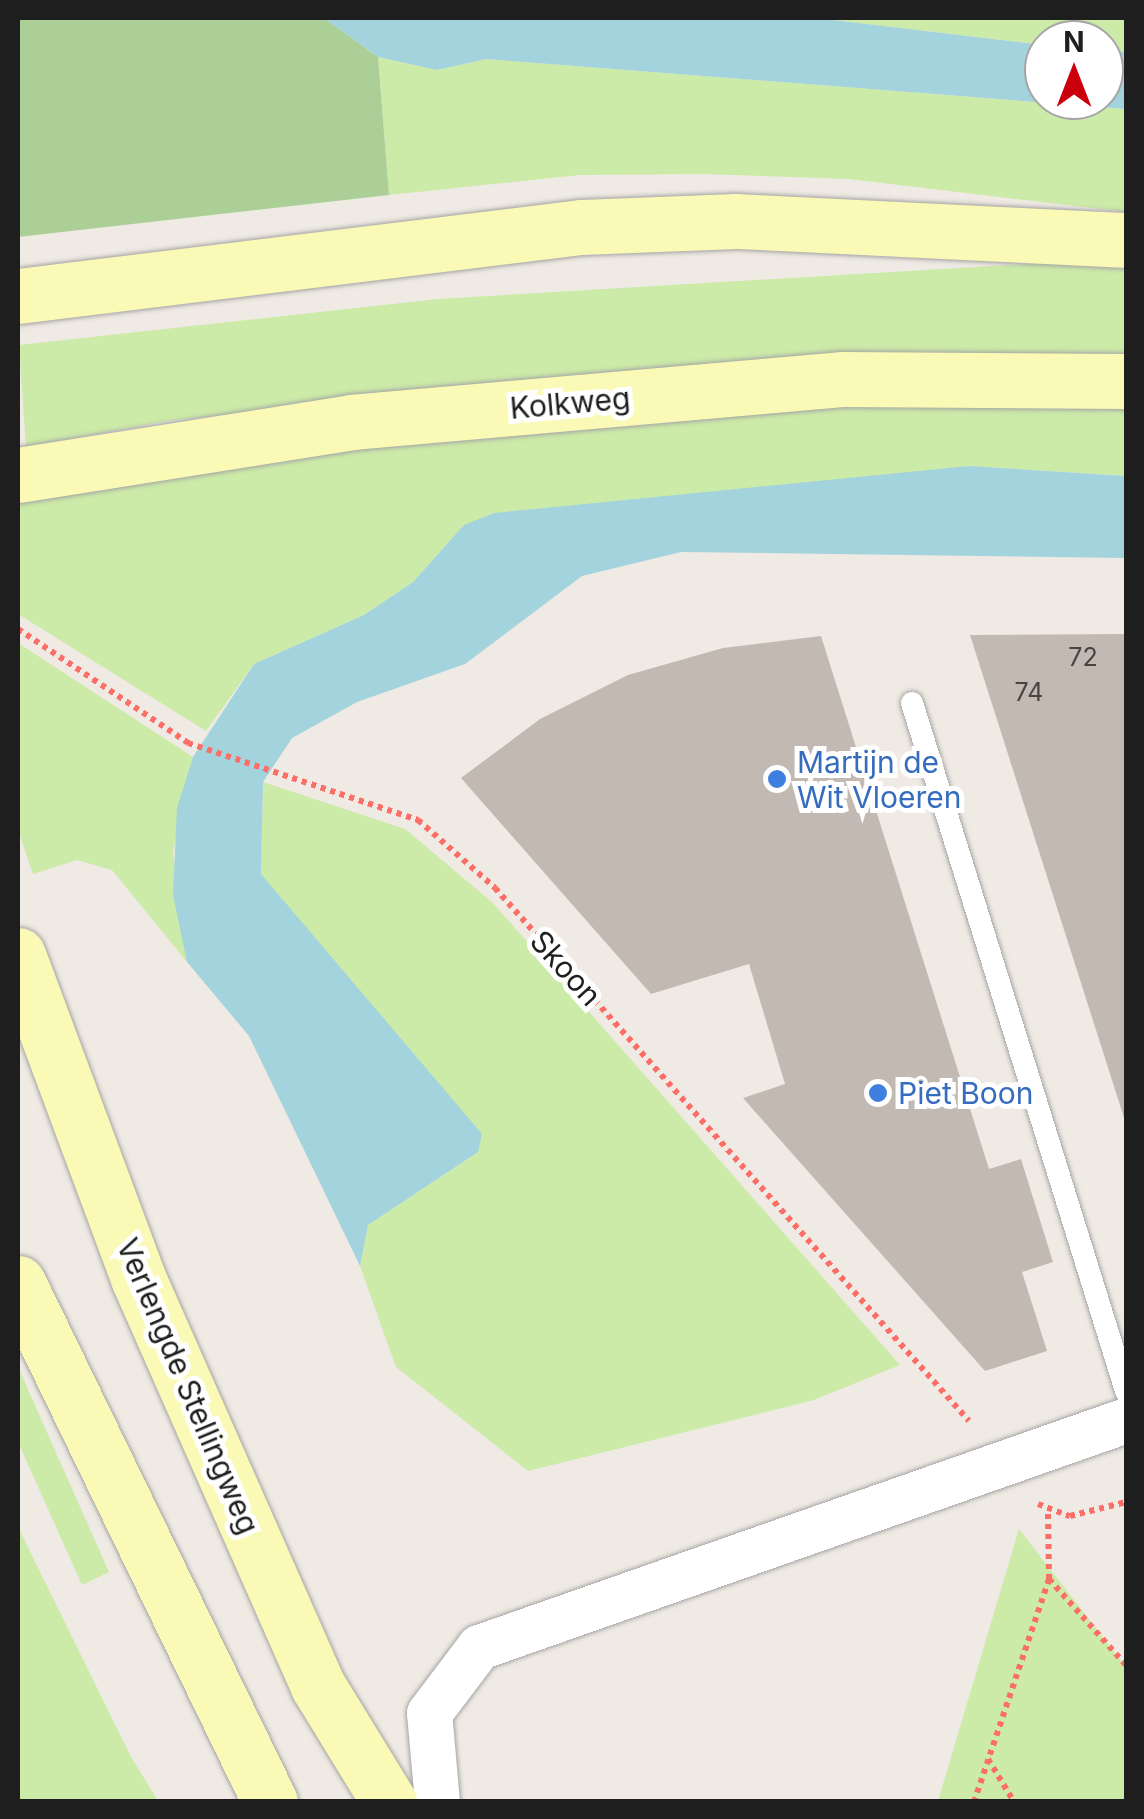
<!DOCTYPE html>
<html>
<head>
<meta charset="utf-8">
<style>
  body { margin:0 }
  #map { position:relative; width:1144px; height:1819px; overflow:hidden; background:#efeae3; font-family:Inter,sans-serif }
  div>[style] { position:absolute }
  .grass>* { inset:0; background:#cceaa8 }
  .forest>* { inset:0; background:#abcf97 }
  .water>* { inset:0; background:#a3d3dd }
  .building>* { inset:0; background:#c3b9b3 }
  .path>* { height:6px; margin-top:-3px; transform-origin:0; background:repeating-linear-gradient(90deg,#fb6f68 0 5px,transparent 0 10px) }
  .roads { filter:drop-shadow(0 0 2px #a5a5a5) drop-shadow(0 0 2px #a5a5a5) }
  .lane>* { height:22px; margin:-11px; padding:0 11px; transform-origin:11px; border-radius:11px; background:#fff }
  .street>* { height:45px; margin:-22.5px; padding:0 22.5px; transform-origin:22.5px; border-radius:22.5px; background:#fff }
  .secondary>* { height:55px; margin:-27.5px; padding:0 27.5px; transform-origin:27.5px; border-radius:27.5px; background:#faf9b6 }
  .dots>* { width:28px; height:28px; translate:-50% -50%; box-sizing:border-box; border:5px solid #fff; border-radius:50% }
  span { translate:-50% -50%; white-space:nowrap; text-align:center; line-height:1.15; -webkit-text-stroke:10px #fff; paint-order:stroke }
  .number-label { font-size:25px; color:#474543 }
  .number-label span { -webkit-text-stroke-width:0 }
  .street-label { font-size:30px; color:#1e1e1e }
  .shop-label { font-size:30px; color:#366cbe }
  .left { translate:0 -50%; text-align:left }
  .frame { position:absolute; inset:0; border:20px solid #1e1e1e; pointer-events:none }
  .north { position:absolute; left:1024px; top:20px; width:100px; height:100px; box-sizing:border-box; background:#fff; border:2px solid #a5a5a5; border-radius:50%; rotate:0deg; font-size:28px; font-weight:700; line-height:40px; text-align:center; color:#1e1e1e }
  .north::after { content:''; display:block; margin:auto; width:35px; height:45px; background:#cb000c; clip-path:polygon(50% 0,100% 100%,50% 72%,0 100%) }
</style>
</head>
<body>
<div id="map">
  <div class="grass">
    <div style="clip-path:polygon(816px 18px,1126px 18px,1126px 52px,1104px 50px,1104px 40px,1044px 45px)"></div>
    <div style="clip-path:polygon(378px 57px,437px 70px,486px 59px,1126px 109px,1126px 212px,849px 179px,703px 174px,580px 175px,389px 195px)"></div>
    <div style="clip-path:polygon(1059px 262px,1126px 269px,1126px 355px,609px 373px,167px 421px,26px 447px,19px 345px,438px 299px)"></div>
    <div style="clip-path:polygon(1126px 395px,1126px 476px,969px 466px,464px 525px,413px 582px,364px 615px,254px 664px,206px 731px,18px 614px,18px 502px,68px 481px,722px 407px)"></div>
    <div style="clip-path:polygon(18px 643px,193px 757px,173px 852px,187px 962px,112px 870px,77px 860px,33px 874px,18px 830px)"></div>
    <div style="clip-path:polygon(263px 782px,405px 829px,493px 903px,900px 1365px,814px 1400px,528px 1471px,396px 1367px,360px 1266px,368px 1225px,478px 1152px,261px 874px)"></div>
    <div style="clip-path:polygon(18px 1367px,109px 1572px,82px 1585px,18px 1442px)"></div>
    <div style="clip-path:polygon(18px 1527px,130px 1755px,158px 1801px,18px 1801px)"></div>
    <div style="clip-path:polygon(1019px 1529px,1126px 1667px,1126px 1801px,938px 1801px)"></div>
  </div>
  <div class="forest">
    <div style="clip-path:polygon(18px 18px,324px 18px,378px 57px,389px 195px,18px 237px)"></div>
  </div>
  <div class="water">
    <div style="clip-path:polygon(324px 18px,816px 18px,1044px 45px,1044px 100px,1104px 100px,1104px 50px,1126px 52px,1126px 109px,486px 59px,437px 70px,378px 57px)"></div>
    <div style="clip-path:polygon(969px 466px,1126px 476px,1126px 558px,681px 552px,582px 576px,465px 664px,357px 702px,292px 738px,263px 782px,261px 874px,482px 1134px,478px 1152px,368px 1225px,360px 1266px,249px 1036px,187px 962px,173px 895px,177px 808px,193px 757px,254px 664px,364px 615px,413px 582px,464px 525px,494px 513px)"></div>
  </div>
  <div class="building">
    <div style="clip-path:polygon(1126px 634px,1126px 1124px,970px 635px)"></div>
    <div style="clip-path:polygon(821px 636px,989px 1169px,1021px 1159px,1053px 1262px,1022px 1272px,1047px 1351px,985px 1371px,743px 1098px,785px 1084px,749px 964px,651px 994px,461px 778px,540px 719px,628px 675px,723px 648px)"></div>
  </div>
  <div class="path">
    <div style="left:18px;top:629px;width:205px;rotate:33.8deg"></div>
    <div style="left:188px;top:743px;width:243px;rotate:18.5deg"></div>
    <div style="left:418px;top:820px;width:103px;rotate:41.4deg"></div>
    <div style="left:495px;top:888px;width:713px;rotate:48.35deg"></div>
    <div style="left:1038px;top:1504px;width:34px;rotate:21deg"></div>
    <div style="left:1070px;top:1516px;width:58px;rotate:-14deg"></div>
    <div style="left:1048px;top:1514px;width:65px;rotate:89.1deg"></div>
    <div style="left:1049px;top:1579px;width:115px;rotate:48.2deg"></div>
    <div style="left:988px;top:1759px;width:50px;rotate:58.8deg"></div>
    <div style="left:974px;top:1802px;width:235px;rotate:-71.4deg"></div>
  </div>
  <div class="roads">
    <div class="lane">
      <div style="left:912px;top:703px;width:721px;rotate:72.72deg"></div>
    </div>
    <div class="street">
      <div style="left:437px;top:1802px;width:89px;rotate:-95.1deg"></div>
      <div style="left:429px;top:1713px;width:83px;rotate:-52.9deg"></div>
      <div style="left:479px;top:1647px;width:686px;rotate:-19.33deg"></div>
    </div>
    <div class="secondary">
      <div style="left:18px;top:296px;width:567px;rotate:-6.99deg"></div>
      <div style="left:581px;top:227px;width:155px;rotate:-2.2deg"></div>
      <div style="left:736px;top:221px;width:390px;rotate:2.8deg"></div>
      <div style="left:18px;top:475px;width:337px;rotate:-9deg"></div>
      <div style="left:351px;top:422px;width:494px;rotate:-5deg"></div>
      <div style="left:843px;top:379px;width:283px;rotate:0.4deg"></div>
      <div style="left:18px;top:955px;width:345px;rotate:69.6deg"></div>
      <div style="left:138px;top:1278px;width:446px;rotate:66.2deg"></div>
      <div style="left:318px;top:1686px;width:136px;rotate:58.5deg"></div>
      <div style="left:18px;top:1283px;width:577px;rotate:64.1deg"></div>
    </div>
  </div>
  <div class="dots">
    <div style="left:777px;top:779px;background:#3f7fe0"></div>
    <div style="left:878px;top:1093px;background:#3f7fe0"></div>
  </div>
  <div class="number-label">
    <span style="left:1083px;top:657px">72</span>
    <span style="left:1029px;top:692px">74</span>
  </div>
  <div class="street-label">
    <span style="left:570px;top:403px;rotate:-5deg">Kolkweg</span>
    <span style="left:566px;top:968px;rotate:48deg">Skoon</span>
    <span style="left:188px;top:1386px;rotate:67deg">Verlengde Stellingweg</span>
  </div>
  <div class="shop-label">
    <span class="left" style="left:797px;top:779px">Martijn de<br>Wit Vloeren</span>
    <span class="left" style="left:898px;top:1093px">Piet Boon</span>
  </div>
  <div class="frame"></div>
  <div class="north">N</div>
</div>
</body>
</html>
